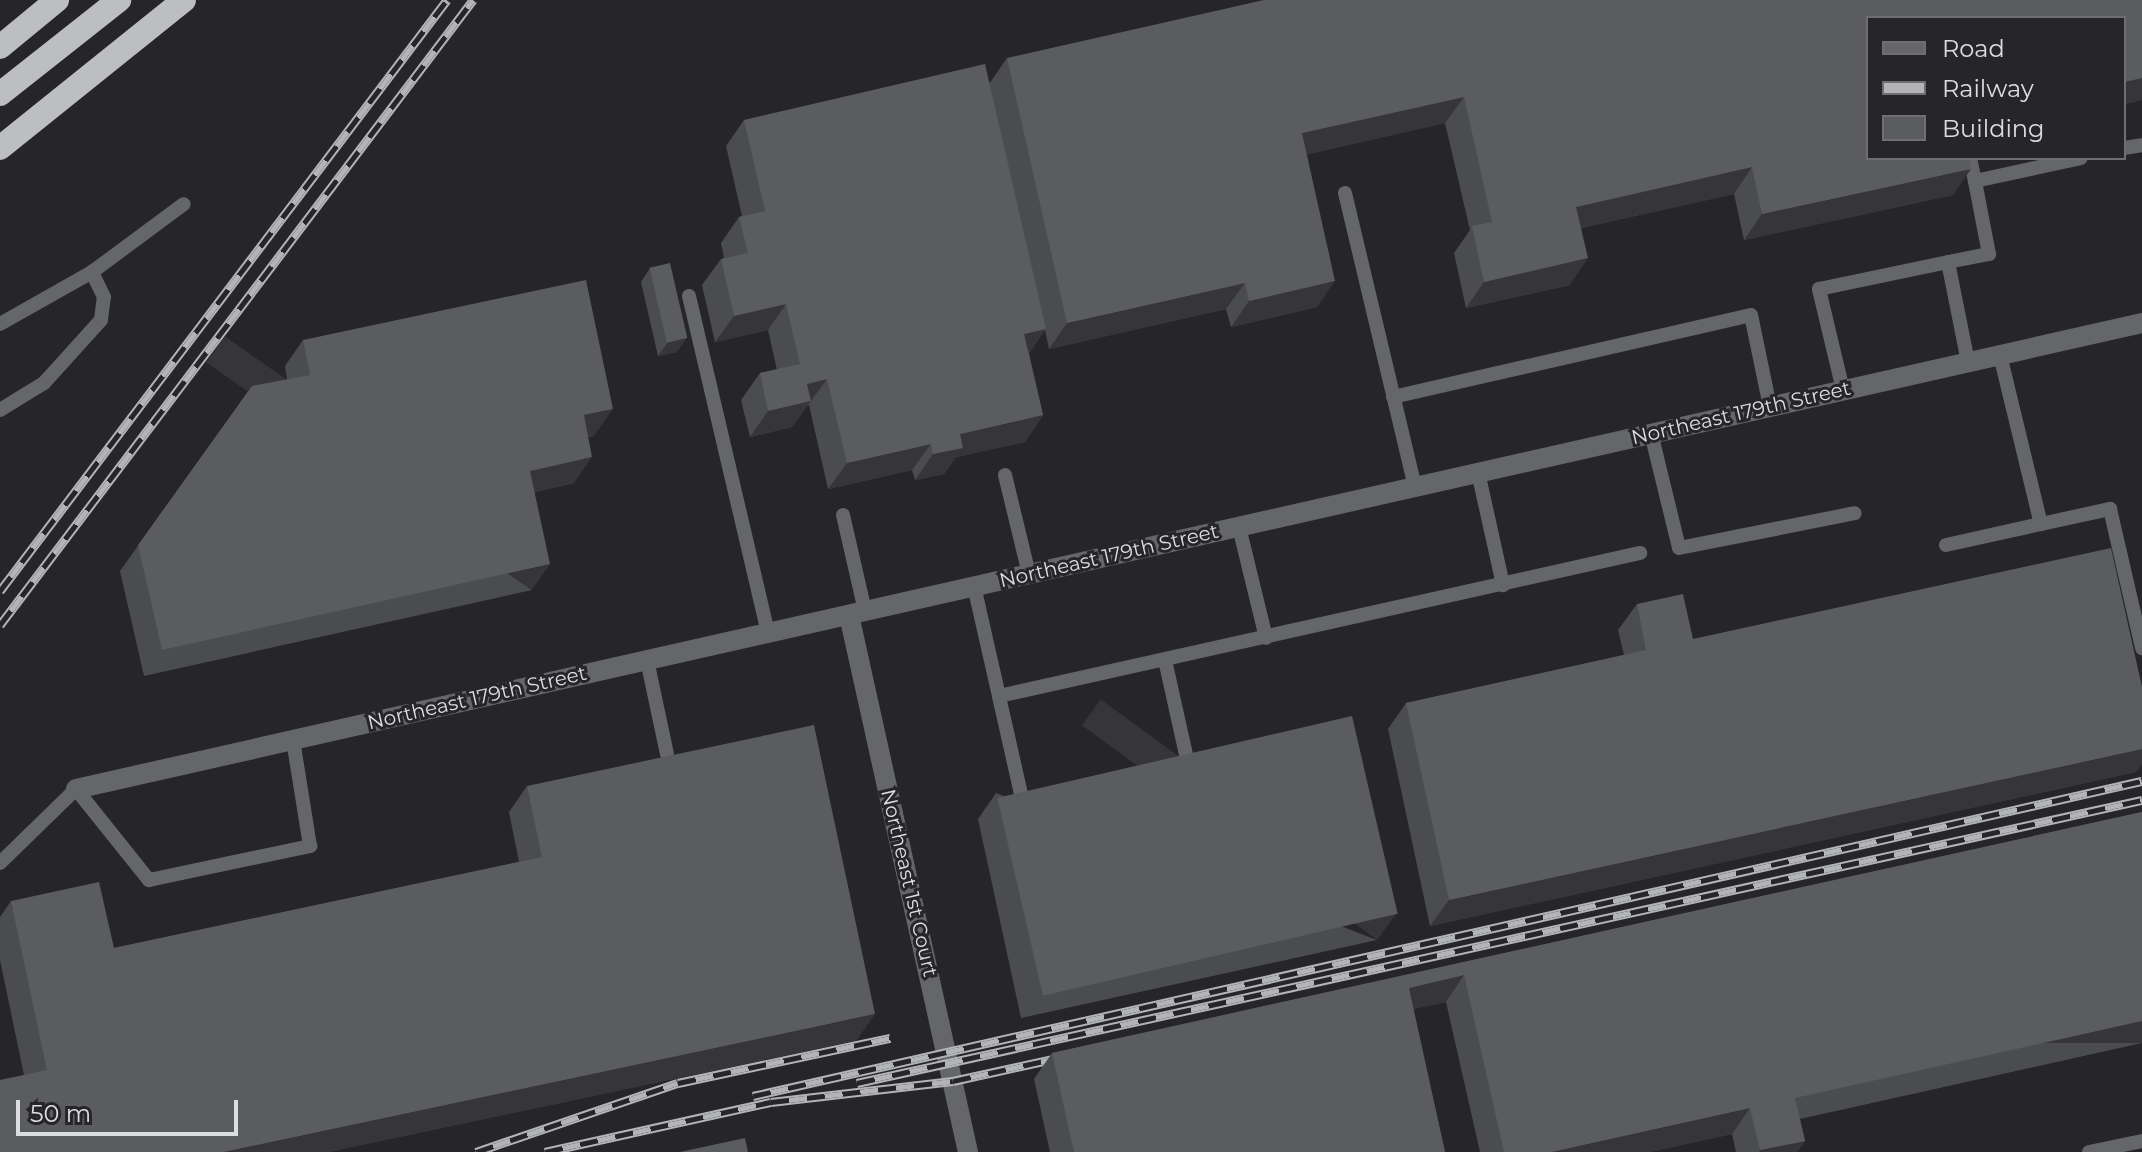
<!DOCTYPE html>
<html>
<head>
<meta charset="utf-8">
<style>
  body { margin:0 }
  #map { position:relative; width:2142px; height:1152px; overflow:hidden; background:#262629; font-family:Montserrat,sans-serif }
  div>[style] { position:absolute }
  .service>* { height:14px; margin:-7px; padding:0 7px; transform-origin:7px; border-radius:7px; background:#656667 }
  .minor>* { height:20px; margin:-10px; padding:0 10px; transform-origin:10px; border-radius:10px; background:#656667 }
  .motorway>* { height:24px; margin:-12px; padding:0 12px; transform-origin:12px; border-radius:12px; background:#bdbec2 }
  .rail>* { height:9px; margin-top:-4.5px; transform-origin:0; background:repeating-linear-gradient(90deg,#262629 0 18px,#b3b4b5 0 36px); box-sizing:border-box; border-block:2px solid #b3b4b5 }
  .wall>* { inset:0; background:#4b4c4f }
  .shaded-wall>* { inset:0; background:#363639; transform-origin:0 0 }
  .building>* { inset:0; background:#5b5c5e; transform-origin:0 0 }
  span { translate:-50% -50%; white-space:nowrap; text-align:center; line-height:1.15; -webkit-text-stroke:6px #262629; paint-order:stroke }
  .street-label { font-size:20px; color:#dcddde }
  .legend { position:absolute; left:1866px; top:16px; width:260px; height:144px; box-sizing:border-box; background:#262629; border:2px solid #6f6f71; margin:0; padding:10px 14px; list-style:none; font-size:24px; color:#dcddde }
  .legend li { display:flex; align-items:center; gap:16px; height:40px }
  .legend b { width:40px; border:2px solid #6f6f71 }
  .scale { position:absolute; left:16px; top:1100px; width:222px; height:36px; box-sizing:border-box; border:4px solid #dcddde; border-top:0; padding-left:10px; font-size:24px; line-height:28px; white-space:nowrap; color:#dcddde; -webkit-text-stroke:6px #262629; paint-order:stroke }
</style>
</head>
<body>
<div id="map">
  <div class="service">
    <div style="left:2124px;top:148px;width:18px;rotate:-9deg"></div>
    <div style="left:1970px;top:158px;width:24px;rotate:78deg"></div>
    <div style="left:1975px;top:181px;width:108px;rotate:-12.2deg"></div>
    <div style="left:1345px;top:193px;width:302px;rotate:76.6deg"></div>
    <div style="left:1948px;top:262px;width:42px;rotate:-11deg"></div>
    <div style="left:1989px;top:254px;width:74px;rotate:-100.9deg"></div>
    <div style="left:689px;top:296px;width:346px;rotate:76.8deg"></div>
    <div style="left:0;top:324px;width:106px;rotate:-29.5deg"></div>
    <div style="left:92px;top:272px;width:114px;rotate:-36.5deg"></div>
    <div style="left:2000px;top:355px;width:174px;rotate:76.4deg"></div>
    <div style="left:2041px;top:524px;width:71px;rotate:-12.3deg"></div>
    <div style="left:2110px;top:509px;width:143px;rotate:77deg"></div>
    <div style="left:1843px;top:390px;width:104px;rotate:-103.4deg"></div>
    <div style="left:1819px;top:289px;width:132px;rotate:-11.8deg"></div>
    <div style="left:1948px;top:262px;width:102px;rotate:78.7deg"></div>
    <div style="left:1393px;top:397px;width:367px;rotate:-12.9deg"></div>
    <div style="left:1751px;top:315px;width:94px;rotate:78.3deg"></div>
    <div style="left:0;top:410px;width:52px;rotate:-31.5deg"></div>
    <div style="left:44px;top:383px;width:85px;rotate:-47.9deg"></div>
    <div style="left:101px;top:320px;width:23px;rotate:-83deg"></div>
    <div style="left:104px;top:297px;width:28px;rotate:-116deg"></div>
    <div style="left:1651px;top:433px;width:118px;rotate:76.3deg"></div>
    <div style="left:1679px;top:548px;width:179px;rotate:-11.2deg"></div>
    <div style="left:1478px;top:472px;width:116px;rotate:77.5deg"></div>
    <div style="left:1005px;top:475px;width:102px;rotate:76.4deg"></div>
    <div style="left:843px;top:515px;width:98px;rotate:77.1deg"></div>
    <div style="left:1239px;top:527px;width:114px;rotate:76.3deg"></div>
    <div style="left:1946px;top:545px;width:97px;rotate:-12.5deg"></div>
    <div style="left:974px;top:586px;width:113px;rotate:77.2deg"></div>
    <div style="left:647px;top:660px;width:96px;rotate:78deg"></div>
    <div style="left:1165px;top:660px;width:101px;rotate:77.5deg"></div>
    <div style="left:1021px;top:794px;width:100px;rotate:-102.7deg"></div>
    <div style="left:999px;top:696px;width:657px;rotate:-12.58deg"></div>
    <div style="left:0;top:863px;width:106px;rotate:-44.2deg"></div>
    <div style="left:76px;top:789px;width:117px;rotate:51.3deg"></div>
    <div style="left:149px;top:880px;width:165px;rotate:-11.9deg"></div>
    <div style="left:310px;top:846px;width:107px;rotate:-99.1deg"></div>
    <div style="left:2089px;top:1152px;width:54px;rotate:-11.7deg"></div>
  </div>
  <div class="minor">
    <div style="left:849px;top:615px;width:550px;rotate:77.51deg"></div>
    <div style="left:76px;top:789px;width:2118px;rotate:-12.71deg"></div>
  </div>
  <div class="motorway">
    <div style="left:0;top:47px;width:74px;rotate:-39.5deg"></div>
    <div style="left:0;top:94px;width:152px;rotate:-38.3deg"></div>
    <div style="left:0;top:148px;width:236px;rotate:-38.8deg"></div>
  </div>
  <div class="rail">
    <div style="left:0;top:591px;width:741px;rotate:-52.9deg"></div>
    <div style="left:0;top:625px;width:784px;rotate:-52.88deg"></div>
    <div style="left:857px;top:1083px;width:1316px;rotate:-12.42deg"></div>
    <div style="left:753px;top:1096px;width:1424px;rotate:-12.78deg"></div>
    <div style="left:476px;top:1152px;width:213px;rotate:-18.9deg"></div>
    <div style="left:678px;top:1083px;width:217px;rotate:-12deg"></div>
    <div style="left:545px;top:1152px;width:231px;rotate:-12.5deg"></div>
    <div style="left:771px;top:1102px;width:183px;rotate:-6.6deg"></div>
    <div style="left:953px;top:1081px;width:117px;rotate:-12.4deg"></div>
  </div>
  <div class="wall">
    <div style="clip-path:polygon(2142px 0,2142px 100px,2124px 104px,2124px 18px,1868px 18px,1953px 195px,1744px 240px,1734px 194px,1581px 228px,1570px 285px,1466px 308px,1454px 253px,1470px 230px,1445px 123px,1307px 154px,1317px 307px,1231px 327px,1226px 309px,1049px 349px,1045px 330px,1029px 353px,1043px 415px,1025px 442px,956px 457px,944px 474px,915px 480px,912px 470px,828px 489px,809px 405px,807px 406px,792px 427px,750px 437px,741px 400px,760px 373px,777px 370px,768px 330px,715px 342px,702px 285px,721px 259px,724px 258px,721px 243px,739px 217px,742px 216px,726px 146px,744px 120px,989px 84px,1007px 58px)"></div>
    <div style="clip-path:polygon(650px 268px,677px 352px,658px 356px,641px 282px)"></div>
    <div style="clip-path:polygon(303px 340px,594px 436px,588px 437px,574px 483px,535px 492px,532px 590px,144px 676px,120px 571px,252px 386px,287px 379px,285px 366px)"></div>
    <div style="clip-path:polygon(1637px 604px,1693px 639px,2142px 687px,2142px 764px,2136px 772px,1430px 926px,1388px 729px,1406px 703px,1624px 655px,1618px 630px)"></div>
    <div style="clip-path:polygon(527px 786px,857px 1040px,328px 1152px,0 1152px,24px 1075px,0 960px,0 917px,11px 901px,114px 948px,519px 862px,509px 812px)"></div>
    <div style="clip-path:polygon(996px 793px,1377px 940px,1021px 1018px,978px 819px)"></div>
    <div style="clip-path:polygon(2142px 812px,2142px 1043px,1800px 1119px,1805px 1141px,1797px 1152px,1736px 1152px,1732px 1134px,1650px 1152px,1480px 1152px,1446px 1002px,1413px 1009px,1445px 1152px,1050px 1152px,1034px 1079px,1052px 1053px)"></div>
  </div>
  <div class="shaded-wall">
    <div style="clip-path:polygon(2142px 78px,2142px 100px,2124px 104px,2124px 82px)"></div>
    <div style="clip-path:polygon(1464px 97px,1445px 123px,1284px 160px,1302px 133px)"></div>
    <div style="clip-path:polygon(1752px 167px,1734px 194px,1558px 233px,1576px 207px)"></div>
    <div style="clip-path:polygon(1971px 169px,1953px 195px,1744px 240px,1762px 214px)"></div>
    <div style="clip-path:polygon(1588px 258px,1570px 285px,1466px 308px,1484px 282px)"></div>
    <div style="clip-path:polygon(1335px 281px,1317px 307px,1231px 327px,1249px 301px)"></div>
    <div style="clip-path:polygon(1245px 283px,1226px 309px,1049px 349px,1067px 323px)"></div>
    <div style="clip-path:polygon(786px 304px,768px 330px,715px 342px,734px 316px)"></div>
    <div style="clip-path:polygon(1046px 329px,1027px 355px,1024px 334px)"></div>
    <div style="clip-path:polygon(687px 338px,677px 352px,658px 356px,668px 342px)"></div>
    <div style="clip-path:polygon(827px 379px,792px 427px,750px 437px,768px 411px,807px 384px)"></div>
    <div style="clip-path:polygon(613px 409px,594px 436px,566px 441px,584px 415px)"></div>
    <div style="clip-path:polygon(1043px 415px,1025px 442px,956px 457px,944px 474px,915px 480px,933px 454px,960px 434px)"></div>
    <div style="clip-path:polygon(931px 444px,912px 470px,828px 489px,847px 463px)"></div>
    <div style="clip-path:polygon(592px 457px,574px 483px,512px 497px,530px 471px)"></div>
    <div style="left:550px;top:564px;width:32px;height:397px;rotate:125deg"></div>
    <div style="clip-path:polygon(2142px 749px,2142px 764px,2136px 772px,1430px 926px,1449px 900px)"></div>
    <div style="left:1396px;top:914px;width:32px;height:365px;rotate:126deg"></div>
    <div style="clip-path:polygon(1464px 975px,1446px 1002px,1390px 1014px,1409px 988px)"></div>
    <div style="clip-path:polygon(875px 1014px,857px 1040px,328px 1152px,223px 1152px)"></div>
    <div style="left:2142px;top:1021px;width:22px;height:355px;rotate:90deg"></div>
    <div style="clip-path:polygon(1750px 1108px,1732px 1134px,1650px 1152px,1551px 1152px)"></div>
    <div style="clip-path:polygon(1805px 1141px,1797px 1152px,1759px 1152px,1760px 1150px)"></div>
  </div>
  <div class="building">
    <div style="clip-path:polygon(1264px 0,2142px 0,2142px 78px,2124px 82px,2124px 18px,1868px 18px,1868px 158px,1969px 158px,1971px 169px,1762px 214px,1752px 167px,1576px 207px,1588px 258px,1484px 282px,1472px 226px,1492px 222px,1464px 97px,1302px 133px,1335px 281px,1249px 301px,1245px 283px,1067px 323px,1007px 58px)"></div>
    <div style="clip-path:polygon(985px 64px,1046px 329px,1024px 334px,1043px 415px,960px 434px,963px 448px,933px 454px,931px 444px,847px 463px,827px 379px,807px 384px,811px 401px,768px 411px,760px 373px,800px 364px,786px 304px,734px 316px,721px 259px,748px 253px,739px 217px,765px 211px,744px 120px)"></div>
    <div style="left:670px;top:263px;width:77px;height:21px;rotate:77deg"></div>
    <div style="clip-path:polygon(586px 280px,613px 409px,584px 415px,592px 457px,530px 471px,550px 564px,162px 650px,138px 545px,252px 386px,310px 375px,303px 340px)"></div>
    <div style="clip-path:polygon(2111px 548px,2142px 687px,2142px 749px,1449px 900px,1406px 703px,1646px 650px,1637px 604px,1683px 594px,1693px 639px)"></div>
    <div style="left:1352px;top:716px;width:203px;height:364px;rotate:77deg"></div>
    <div style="clip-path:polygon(814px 725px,875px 1014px,223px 1152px,0 1152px,0 1080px,47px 1070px,11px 901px,99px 882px,114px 948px,542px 857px,527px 786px)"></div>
    <div style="clip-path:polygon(2142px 812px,2142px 1021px,1795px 1098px,1805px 1141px,1760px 1150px,1750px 1108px,1551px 1152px,1504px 1152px,1464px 975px,1409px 988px,1445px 1152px,1074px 1152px,1052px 1053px)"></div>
    <div style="clip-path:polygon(745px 1138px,748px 1152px,680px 1152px)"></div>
  </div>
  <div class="street-label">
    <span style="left:1741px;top:413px;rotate:-13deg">Northeast 179th Street</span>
    <span style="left:1109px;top:556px;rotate:-13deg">Northeast 179th Street</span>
    <span style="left:477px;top:698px;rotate:-13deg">Northeast 179th Street</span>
    <span style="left:909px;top:883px;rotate:77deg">Northeast 1st Court</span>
  </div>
  <ul class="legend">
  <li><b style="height:10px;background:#656667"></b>Road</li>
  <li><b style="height:10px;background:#b3b4b5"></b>Railway</li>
  <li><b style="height:22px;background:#5b5c5e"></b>Building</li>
  </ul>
  <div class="scale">50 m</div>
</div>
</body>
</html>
